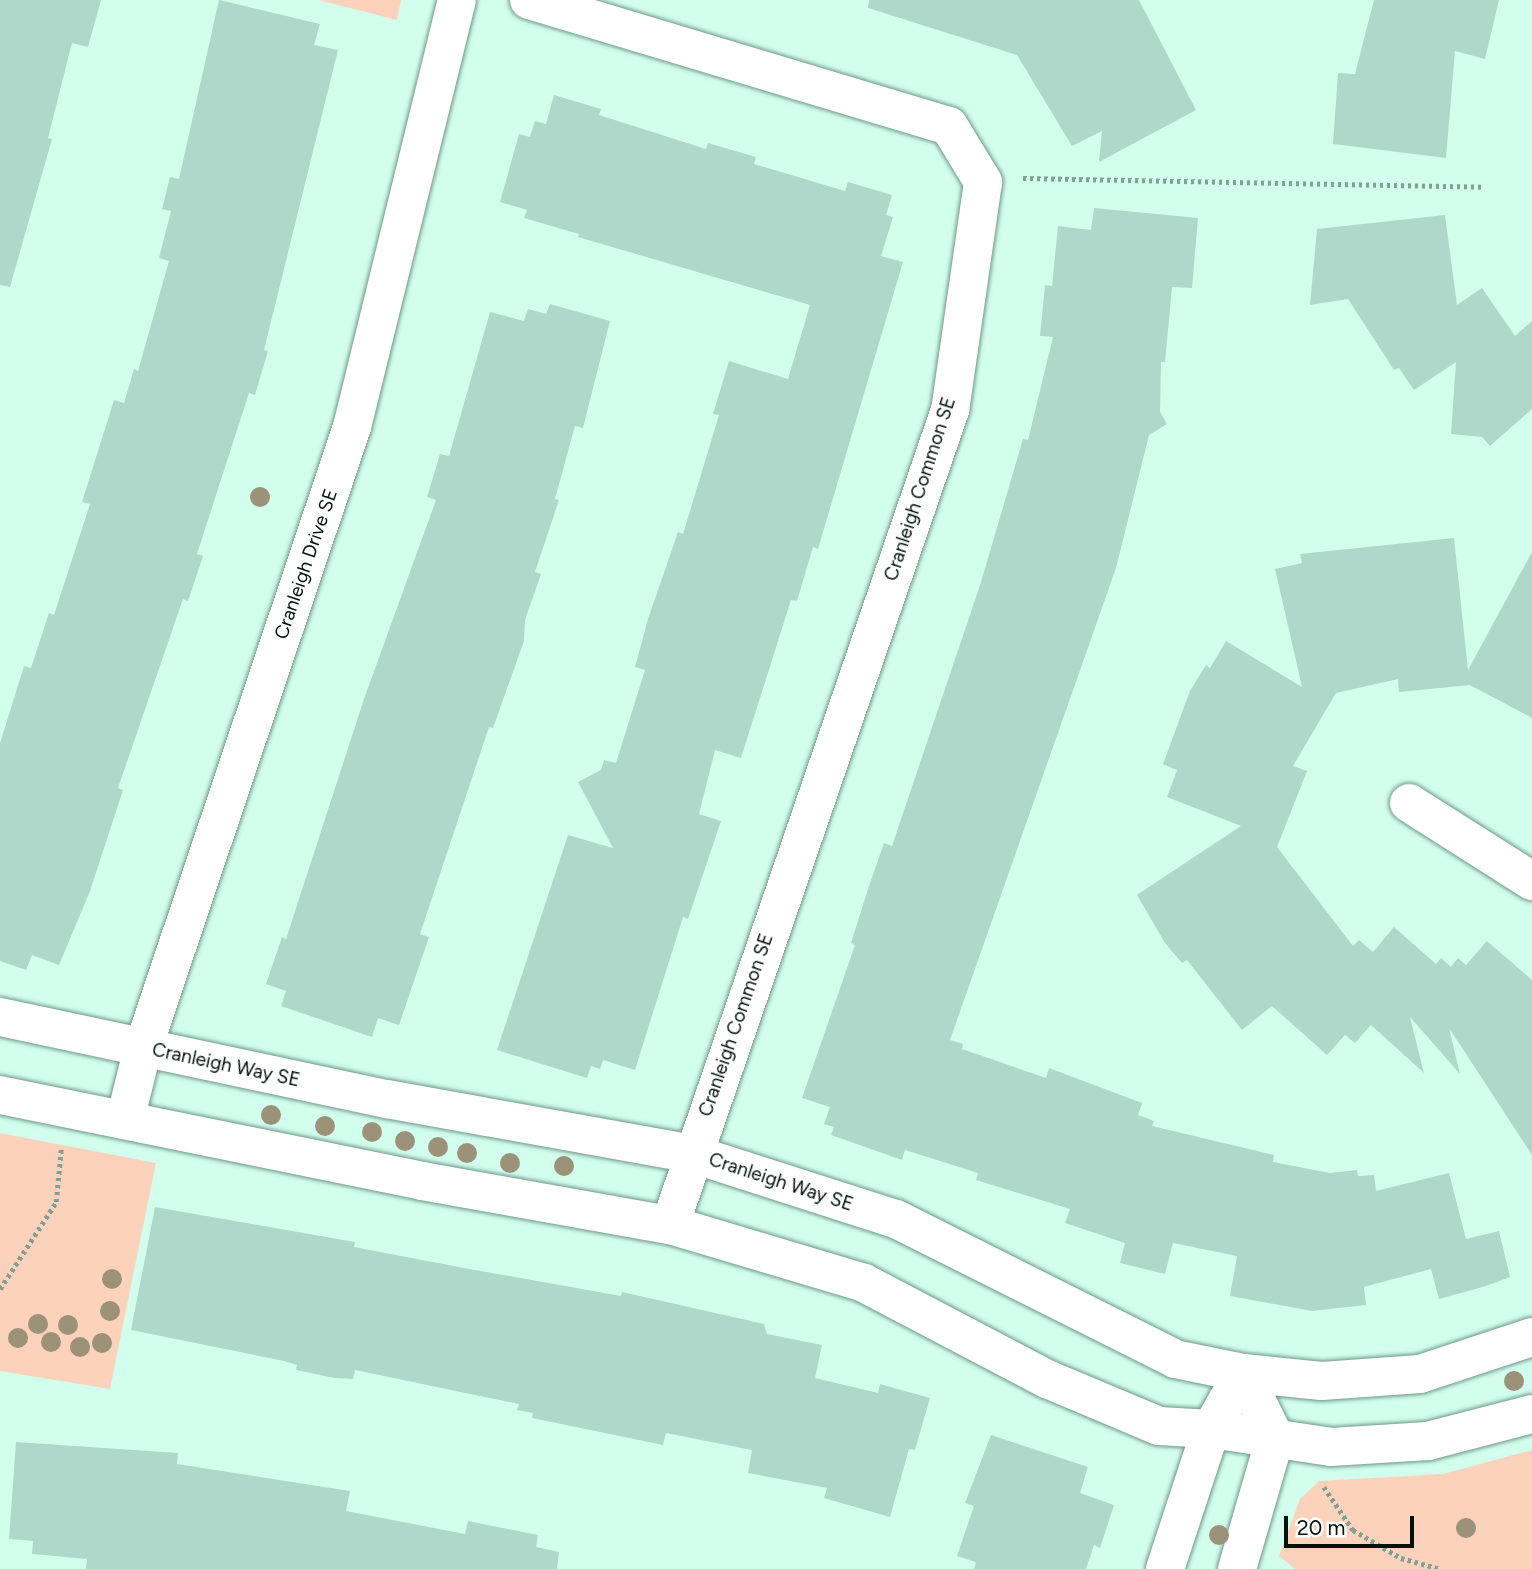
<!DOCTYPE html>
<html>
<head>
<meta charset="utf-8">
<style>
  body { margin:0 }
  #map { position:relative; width:1532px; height:1569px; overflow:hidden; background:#d2feee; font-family:Figtree,sans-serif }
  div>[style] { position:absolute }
  .green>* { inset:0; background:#fdd2bb }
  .building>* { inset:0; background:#aed9ca }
  .path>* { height:4.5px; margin-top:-2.25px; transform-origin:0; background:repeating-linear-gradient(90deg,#81a195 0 3.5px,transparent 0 7px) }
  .roads { filter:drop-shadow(0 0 2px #6e9789) drop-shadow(0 0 2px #6e9789) }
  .minor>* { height:38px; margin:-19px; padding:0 19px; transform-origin:19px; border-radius:19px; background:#fff }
  .trees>* { width:20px; height:20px; margin:-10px; border-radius:50%; background:#9c9278 }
  span { translate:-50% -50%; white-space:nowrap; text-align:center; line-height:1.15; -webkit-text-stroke:7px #fff; paint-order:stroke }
  .street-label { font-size:19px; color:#03110c }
  .scale { position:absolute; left:1284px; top:1516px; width:130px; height:32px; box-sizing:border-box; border:4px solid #03110c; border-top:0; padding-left:9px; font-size:21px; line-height:24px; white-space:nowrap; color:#03110c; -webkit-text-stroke:5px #fff; paint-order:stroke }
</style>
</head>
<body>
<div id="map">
  <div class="green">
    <div style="clip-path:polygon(319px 0,401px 0,397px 20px)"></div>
    <div style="clip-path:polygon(0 1133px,156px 1163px,110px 1389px,0 1371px)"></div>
    <div style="clip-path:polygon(1532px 1450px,1532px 1569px,1295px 1569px,1279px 1556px,1300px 1499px,1319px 1481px,1443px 1474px)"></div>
  </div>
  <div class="building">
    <div style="clip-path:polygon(0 0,101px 0,88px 47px,72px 43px,48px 138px,52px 139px,10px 287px,0 285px)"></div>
    <div style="clip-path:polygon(219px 0,320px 24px,314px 45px,338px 50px,264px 350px,268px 351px,255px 395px,249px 393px,197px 554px,203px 556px,188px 601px,183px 599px,118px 788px,123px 790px,90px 891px,59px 965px,32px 955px,26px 970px,0 961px,0 743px,24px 666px,31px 668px,49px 613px,54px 615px,90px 504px,82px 502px,114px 400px,124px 403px,134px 369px,138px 371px,169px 261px,159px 258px,171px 211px,162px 209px,170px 177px,179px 179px)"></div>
    <div style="clip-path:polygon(869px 0,1139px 0,1196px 110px,1099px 162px,1102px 131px,1072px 146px,1017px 55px,868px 8px)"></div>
    <div style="clip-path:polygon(1374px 0,1499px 0,1485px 59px,1455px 51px,1446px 158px,1333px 144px,1338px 73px,1355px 74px)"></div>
    <div style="clip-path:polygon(554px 95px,601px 109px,599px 115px,706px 149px,708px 143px,756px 157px,754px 164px,845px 191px,848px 182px,892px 195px,886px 215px,893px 217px,881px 256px,903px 262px,818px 549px,813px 547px,797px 601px,791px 600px,741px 758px,715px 750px,699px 814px,721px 821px,688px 919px,683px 917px,635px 1070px,603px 1060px,600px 1069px,591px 1066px,587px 1078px,497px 1050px,568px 835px,613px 848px,578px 782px,601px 770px,604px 760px,616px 763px,645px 670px,635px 667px,648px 619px,678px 532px,683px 534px,719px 415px,713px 414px,729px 361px,788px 379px,810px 305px,578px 237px,579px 234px,524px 218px,527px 210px,500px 202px,519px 134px,530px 137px,535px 121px,546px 124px)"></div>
    <div style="clip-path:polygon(1094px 208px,1198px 218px,1192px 288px,1172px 287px,1165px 362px,1161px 362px,1160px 412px,1167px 424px,1149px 435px,1116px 568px,950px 1040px,963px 1044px,962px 1049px,1046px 1078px,1049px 1068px,1142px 1103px,1138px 1115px,1154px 1121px,1152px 1126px,1274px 1155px,1273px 1162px,1330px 1173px,1357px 1170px,1358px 1176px,1374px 1175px,1376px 1191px,1449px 1173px,1466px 1239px,1499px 1231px,1510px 1277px,1486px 1286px,1439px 1299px,1431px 1269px,1364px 1287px,1366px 1305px,1312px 1311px,1230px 1296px,1237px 1256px,1173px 1243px,1165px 1274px,1120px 1263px,1125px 1243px,1065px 1223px,1070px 1209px,976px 1180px,978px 1173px,905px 1150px,902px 1160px,831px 1135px,834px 1127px,824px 1124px,830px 1107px,802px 1098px,855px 945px,851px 943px,868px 889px,884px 843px,892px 846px,981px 582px,1023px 439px,1028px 440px,1053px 337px,1040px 336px,1045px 285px,1052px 286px,1058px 226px,1091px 230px)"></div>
    <div style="clip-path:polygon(1445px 215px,1457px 305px,1482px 288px,1515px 336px,1532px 321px,1532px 409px,1490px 446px,1482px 437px,1451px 434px,1456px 362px,1414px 390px,1399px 368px,1394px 370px,1348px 299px,1310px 305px,1317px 229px)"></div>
    <div style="clip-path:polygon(550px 304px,610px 321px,583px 428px,575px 426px,555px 499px,559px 500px,535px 572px,541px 574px,525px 620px,524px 641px,493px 728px,489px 727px,420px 934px,429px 937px,399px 1025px,378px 1018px,372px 1037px,281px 1006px,286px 991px,266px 984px,282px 937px,286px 939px,364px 699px,436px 500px,427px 497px,440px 454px,449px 456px,490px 312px,524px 321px,528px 309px,546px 314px)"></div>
    <div style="clip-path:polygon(1454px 538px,1468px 670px,1532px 552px,1532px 718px,1470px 685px,1399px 692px,1398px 679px,1336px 693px,1293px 766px,1307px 771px,1277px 847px,1353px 946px,1359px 940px,1373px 952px,1394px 927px,1436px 964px,1441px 958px,1451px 967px,1458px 958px,1466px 965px,1487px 941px,1532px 980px,1532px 1155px,1449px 1028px,1460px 1074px,1410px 1017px,1424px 1073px,1371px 1025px,1355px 1043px,1345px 1035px,1327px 1055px,1272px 1006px,1242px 1030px,1187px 960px,1182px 963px,1165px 943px,1137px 895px,1241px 826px,1167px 797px,1177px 770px,1163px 764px,1190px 691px,1206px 665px,1210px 668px,1226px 641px,1302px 687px,1275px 569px,1302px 563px,1300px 554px)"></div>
    <div style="clip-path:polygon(155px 1207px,355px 1242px,354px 1247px,464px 1268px,621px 1296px,622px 1292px,764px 1324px,767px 1334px,822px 1345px,815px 1378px,878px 1393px,880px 1384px,930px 1398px,915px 1450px,909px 1449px,890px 1517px,824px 1498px,827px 1488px,748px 1473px,752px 1450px,666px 1433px,663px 1445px,532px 1418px,533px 1413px,517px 1410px,519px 1404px,355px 1370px,353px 1379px,335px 1378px,296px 1370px,297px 1365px,284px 1361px,131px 1330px)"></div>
    <div style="clip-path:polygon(991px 1435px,1088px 1467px,1080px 1493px,1114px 1505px,1100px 1548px,1094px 1545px,1086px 1569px,974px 1569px,976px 1562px,957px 1556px,974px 1506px,965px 1503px)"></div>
    <div style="clip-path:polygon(16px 1442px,178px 1453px,177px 1464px,350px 1491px,346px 1511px,465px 1534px,468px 1521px,538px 1535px,536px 1547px,559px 1552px,557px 1569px,86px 1569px,87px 1559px,32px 1554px,33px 1541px,9px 1539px)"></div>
  </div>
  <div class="path">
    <div style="left:1023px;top:178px;width:461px;rotate:1.1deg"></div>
    <div style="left:0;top:1289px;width:103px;rotate:-57.2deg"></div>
    <div style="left:56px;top:1202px;width:53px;rotate:-84.6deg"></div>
    <div style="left:1324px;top:1487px;width:52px;rotate:56deg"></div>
    <div style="left:1353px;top:1530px;width:56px;rotate:30.3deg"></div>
    <div style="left:1401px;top:1558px;width:41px;rotate:15.4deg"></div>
  </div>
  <div class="roads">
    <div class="minor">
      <div style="left:529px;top:0;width:438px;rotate:16.7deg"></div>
      <div style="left:949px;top:126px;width:66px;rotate:58.7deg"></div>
      <div style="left:983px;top:182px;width:230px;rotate:98.2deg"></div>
      <div style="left:950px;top:410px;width:862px;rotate:108.96deg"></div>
      <div style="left:1409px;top:803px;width:146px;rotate:32.4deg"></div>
      <div style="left:0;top:1017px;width:396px;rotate:12deg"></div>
      <div style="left:387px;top:1099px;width:311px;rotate:10.2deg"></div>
      <div style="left:693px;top:1154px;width:213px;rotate:17.8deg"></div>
      <div style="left:896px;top:1219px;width:312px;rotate:26.6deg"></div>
      <div style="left:1175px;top:1359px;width:69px;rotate:11.6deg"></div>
      <div style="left:1243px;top:1373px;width:79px;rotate:5.8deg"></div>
      <div style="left:1322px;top:1381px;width:98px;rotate:-4.1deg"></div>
      <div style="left:1420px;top:1374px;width:118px;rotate:-18.3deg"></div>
      <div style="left:0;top:1095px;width:431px;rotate:11.5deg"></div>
      <div style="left:422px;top:1181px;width:252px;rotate:10.1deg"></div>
      <div style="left:670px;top:1225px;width:202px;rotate:16.6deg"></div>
      <div style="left:864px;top:1283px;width:207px;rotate:27.7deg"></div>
      <div style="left:1047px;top:1379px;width:121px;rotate:22.8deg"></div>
      <div style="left:1159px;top:1426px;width:52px;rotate:3.3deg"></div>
      <div style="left:1211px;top:1429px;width:121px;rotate:8.5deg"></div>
      <div style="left:1331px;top:1447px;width:97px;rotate:-3.5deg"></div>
      <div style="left:1428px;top:1441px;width:107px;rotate:-14.6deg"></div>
      <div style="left:125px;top:1120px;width:74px;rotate:-76deg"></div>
      <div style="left:143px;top:1048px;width:655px;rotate:-71.4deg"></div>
      <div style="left:352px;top:427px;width:440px;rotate:-76.2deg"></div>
      <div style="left:1165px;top:1569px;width:147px;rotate:-71.8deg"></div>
      <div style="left:1211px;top:1429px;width:64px;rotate:-60.3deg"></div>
      <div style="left:1237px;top:1569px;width:136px;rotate:-73.8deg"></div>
      <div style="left:1275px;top:1438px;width:72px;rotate:-116.2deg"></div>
    </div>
  </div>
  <div class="trees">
    <div style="left:260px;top:497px"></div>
    <div style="left:271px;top:1115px"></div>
    <div style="left:325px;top:1126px"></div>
    <div style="left:372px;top:1132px"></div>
    <div style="left:405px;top:1141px"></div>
    <div style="left:438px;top:1147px"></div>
    <div style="left:467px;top:1153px"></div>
    <div style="left:510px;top:1163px"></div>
    <div style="left:564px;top:1166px"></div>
    <div style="left:112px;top:1279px"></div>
    <div style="left:110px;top:1311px"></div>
    <div style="left:38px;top:1324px"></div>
    <div style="left:68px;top:1325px"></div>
    <div style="left:18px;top:1338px"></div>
    <div style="left:51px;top:1342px"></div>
    <div style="left:102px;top:1343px"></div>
    <div style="left:80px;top:1347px"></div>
    <div style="left:1514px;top:1381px"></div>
    <div style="left:1466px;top:1528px"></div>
    <div style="left:1219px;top:1535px"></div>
  </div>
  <div class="street-label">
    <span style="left:920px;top:489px;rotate:-72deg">Cranleigh Common SE</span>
    <span style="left:306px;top:564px;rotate:-71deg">Cranleigh Drive SE</span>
    <span style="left:736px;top:1025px;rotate:-71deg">Cranleigh Common SE</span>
    <span style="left:226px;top:1065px;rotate:12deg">Cranleigh Way SE</span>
    <span style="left:781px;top:1182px;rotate:18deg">Cranleigh Way SE</span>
  </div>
  <div class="scale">20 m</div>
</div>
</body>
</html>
